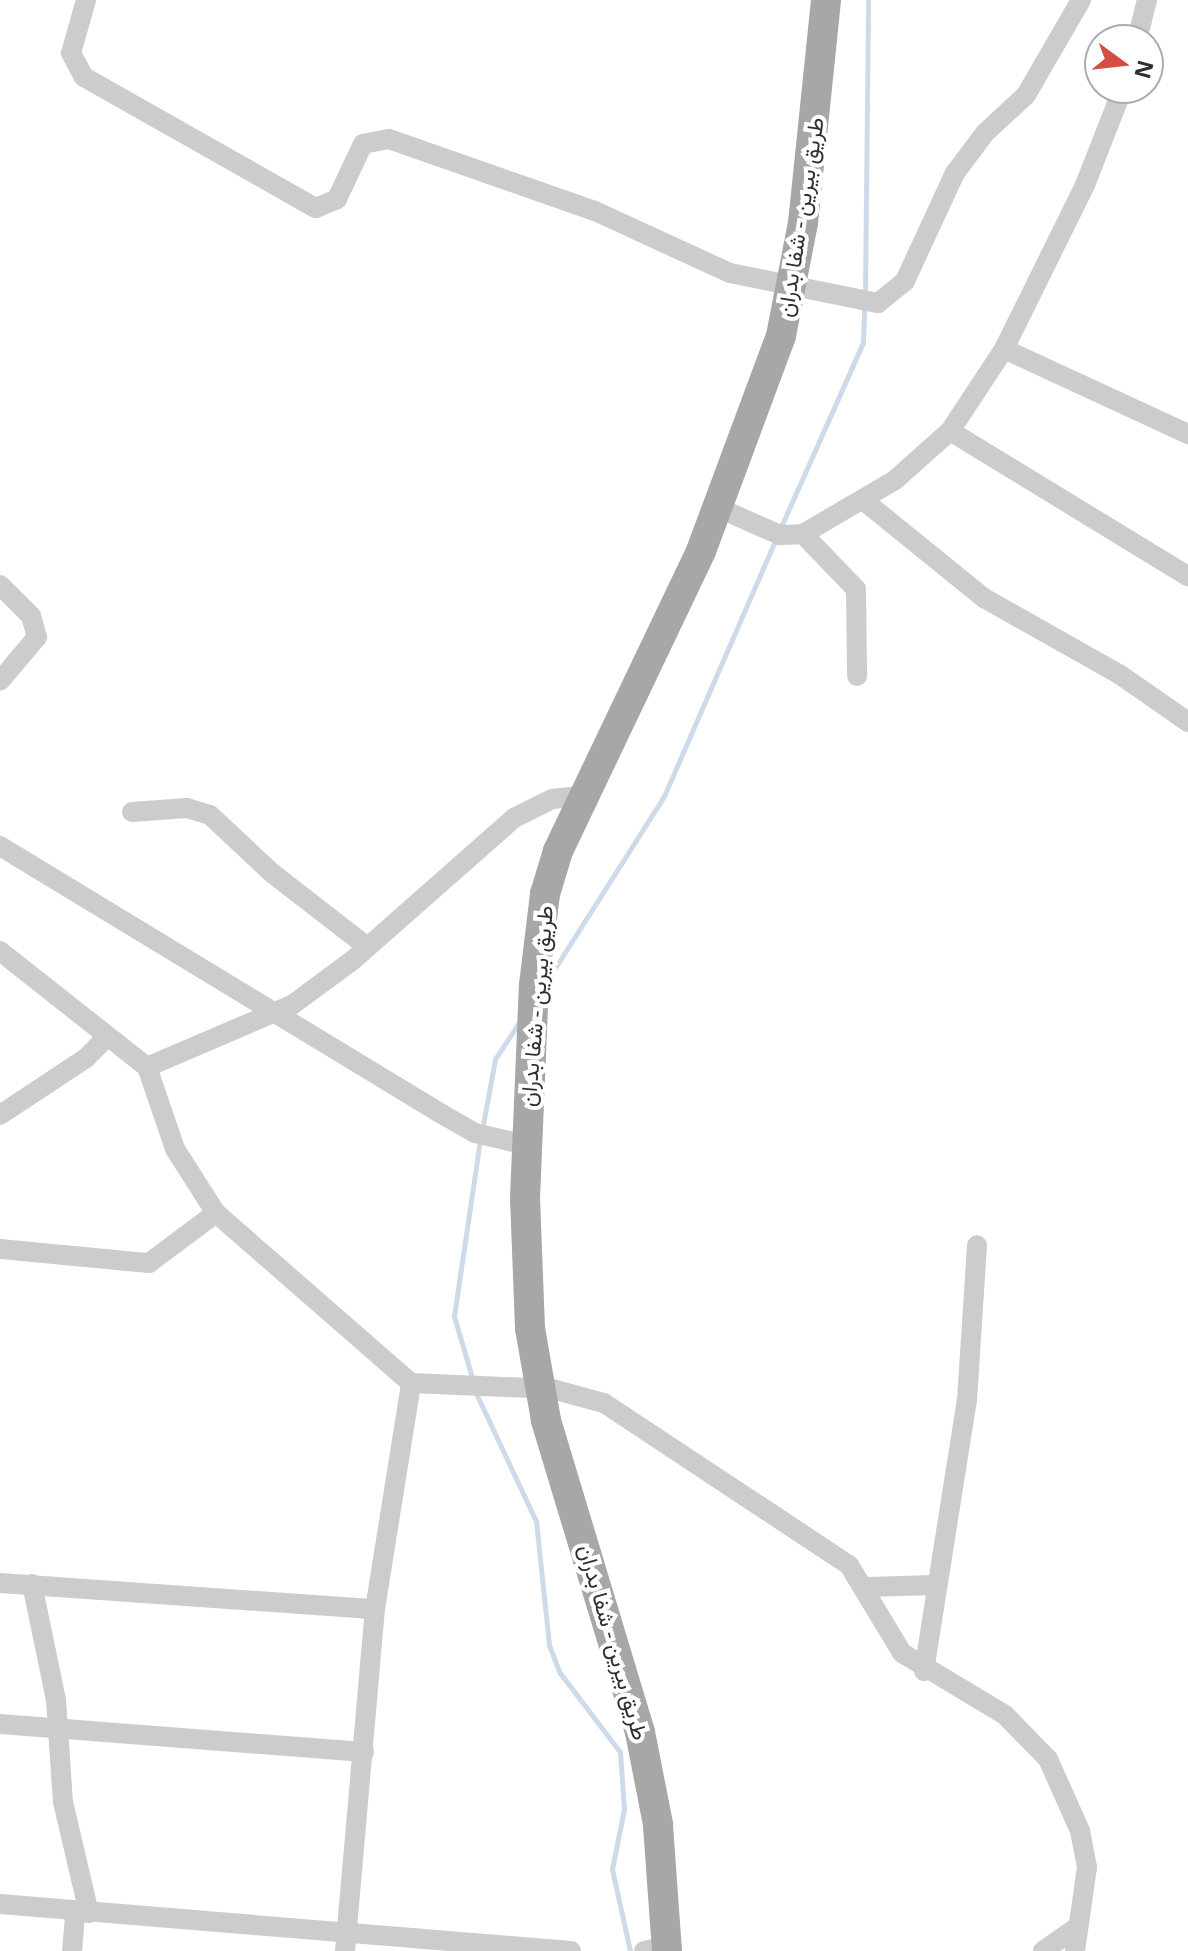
<!DOCTYPE html>
<html>
<head>
<meta charset="utf-8">
<style>
  body { margin:0 }
  #map { position:relative; width:1188px; height:1951px; overflow:hidden; background:#fff; font-family:"Open Sans",Vazirmatn,sans-serif }
  div>[style] { position:absolute }
  .stream>* { height:5px; margin:-2.5px; padding:0 2.5px; transform-origin:2.5px; border-radius:2.5px; background:#cddae9 }
  .street>* { height:20px; margin:-10px; padding:0 10px; transform-origin:10px; border-radius:10px; background:#ccc }
  .primary>* { height:30px; margin:-15px; padding:0 15px; transform-origin:15px; border-radius:15px; background:#a7a7a7 }
  span { translate:-50% -50%; white-space:nowrap; text-align:center; line-height:1.15; -webkit-text-stroke:8px #fff; paint-order:stroke }
  .street-label { font-size:22px; color:#2f2f2f }
  .north { position:absolute; left:1084px; top:24px; width:80px; height:80px; box-sizing:border-box; background:#fff; border:2px solid #acacac; border-radius:50%; rotate:105deg; font-size:22px; font-weight:700; line-height:32px; text-align:center; color:#2f2f2f }
  .north::after { content:''; display:block; margin:auto; width:28px; height:36px; background:#d44d43; clip-path:polygon(50% 0,100% 100%,50% 72%,0 100%) }
</style>
</head>
<body>
<div id="map">
  <div class="stream">
    <div style="left:865px;top:295px;width:295px;rotate:-89.4deg"></div>
    <div style="left:780px;top:529px;width:204px;rotate:-66deg"></div>
    <div style="left:863px;top:343px;width:38px;rotate:-88deg"></div>
    <div style="left:548px;top:979px;width:217px;rotate:-57.6deg"></div>
    <div style="left:664px;top:796px;width:281px;rotate:-66.5deg"></div>
    <div style="left:482px;top:1130px;width:72px;rotate:-79.6deg"></div>
    <div style="left:495px;top:1059px;width:45px;rotate:-56.7deg"></div>
    <div style="left:473px;top:1381px;width:68px;rotate:-106.3deg"></div>
    <div style="left:454px;top:1316px;width:178px;rotate:-81.6deg"></div>
    <div style="left:475px;top:1391px;width:144px;rotate:64.9deg"></div>
    <div style="left:536px;top:1521px;width:125px;rotate:84deg"></div>
    <div style="left:549px;top:1645px;width:30px;rotate:69deg"></div>
    <div style="left:560px;top:1673px;width:99px;rotate:52.8deg"></div>
    <div style="left:620px;top:1752px;width:57px;rotate:86deg"></div>
    <div style="left:624px;top:1809px;width:61px;rotate:101.3deg"></div>
    <div style="left:612px;top:1869px;width:84px;rotate:77.6deg"></div>
  </div>
  <div class="street">
    <div style="left:86px;top:0;width:55px;rotate:105.8deg"></div>
    <div style="left:71px;top:53px;width:27px;rotate:62deg"></div>
    <div style="left:84px;top:77px;width:266px;rotate:29.5deg"></div>
    <div style="left:316px;top:208px;width:23px;rotate:-23deg"></div>
    <div style="left:337px;top:199px;width:61px;rotate:-64.7deg"></div>
    <div style="left:363px;top:144px;width:26px;rotate:-11deg"></div>
    <div style="left:389px;top:139px;width:218px;rotate:19.3deg"></div>
    <div style="left:595px;top:211px;width:149px;rotate:24.7deg"></div>
    <div style="left:730px;top:273px;width:151px;rotate:11.5deg"></div>
    <div style="left:878px;top:303px;width:35px;rotate:-39deg"></div>
    <div style="left:905px;top:281px;width:119px;rotate:-65.2deg"></div>
    <div style="left:955px;top:173px;width:50px;rotate:-53.1deg"></div>
    <div style="left:985px;top:133px;width:56px;rotate:-42.8deg"></div>
    <div style="left:1026px;top:95px;width:110px;rotate:-59.9deg"></div>
    <div style="left:1137px;top:40px;width:41px;rotate:-76deg"></div>
    <div style="left:1004px;top:349px;width:203px;rotate:24.8deg"></div>
    <div style="left:950px;top:431px;width:279px;rotate:31.4deg"></div>
    <div style="left:863px;top:500px;width:156px;rotate:39deg"></div>
    <div style="left:984px;top:598px;width:155px;rotate:29.4deg"></div>
    <div style="left:1119px;top:674px;width:84px;rotate:34.8deg"></div>
    <div style="left:719px;top:508px;width:67px;rotate:23.9deg"></div>
    <div style="left:780px;top:535px;width:23px;rotate:-2deg"></div>
    <div style="left:803px;top:534px;width:107px;rotate:-30.4deg"></div>
    <div style="left:895px;top:480px;width:74px;rotate:-41.7deg"></div>
    <div style="left:950px;top:431px;width:98px;rotate:-56.6deg"></div>
    <div style="left:1004px;top:349px;width:183px;rotate:-63.7deg"></div>
    <div style="left:1085px;top:185px;width:104px;rotate:-68.6deg"></div>
    <div style="left:803px;top:534px;width:76px;rotate:46.1deg"></div>
    <div style="left:856px;top:589px;width:87px;rotate:89.3deg"></div>
    <div style="left:0;top:585px;width:44px;rotate:45deg"></div>
    <div style="left:31px;top:616px;width:22px;rotate:74deg"></div>
    <div style="left:37px;top:637px;width:57px;rotate:130.1deg"></div>
    <div style="left:132px;top:812px;width:55px;rotate:-4.2deg"></div>
    <div style="left:187px;top:808px;width:24px;rotate:17deg"></div>
    <div style="left:210px;top:815px;width:85px;rotate:43.1deg"></div>
    <div style="left:272px;top:873px;width:119px;rotate:37.8deg"></div>
    <div style="left:0;top:846px;width:515px;rotate:31.25deg"></div>
    <div style="left:440px;top:1113px;width:40px;rotate:29.7deg"></div>
    <div style="left:475px;top:1133px;width:52px;rotate:13.2deg"></div>
    <div style="left:0;top:951px;width:187px;rotate:38.3deg"></div>
    <div style="left:147px;top:1067px;width:87px;rotate:71.1deg"></div>
    <div style="left:175px;top:1149px;width:76px;rotate:57.4deg"></div>
    <div style="left:216px;top:1213px;width:259px;rotate:41.1deg"></div>
    <div style="left:411px;top:1383px;width:141px;rotate:2.4deg"></div>
    <div style="left:552px;top:1389px;width:54px;rotate:15.1deg"></div>
    <div style="left:604px;top:1403px;width:294px;rotate:33.5deg"></div>
    <div style="left:849px;top:1565px;width:103px;rotate:58.9deg"></div>
    <div style="left:902px;top:1653px;width:120px;rotate:31deg"></div>
    <div style="left:1005px;top:1715px;width:62px;rotate:45.7deg"></div>
    <div style="left:1048px;top:1759px;width:79px;rotate:66deg"></div>
    <div style="left:1080px;top:1831px;width:37px;rotate:79deg"></div>
    <div style="left:1087px;top:1867px;width:85px;rotate:98.1deg"></div>
    <div style="left:147px;top:1067px;width:158px;rotate:-23.2deg"></div>
    <div style="left:292px;top:1005px;width:76px;rotate:-36.4deg"></div>
    <div style="left:353px;top:960px;width:215px;rotate:-41.4deg"></div>
    <div style="left:514px;top:818px;width:42px;rotate:-26.6deg"></div>
    <div style="left:552px;top:799px;width:31px;rotate:-6deg"></div>
    <div style="left:0;top:1115px;width:103px;rotate:-33.5deg"></div>
    <div style="left:86px;top:1058px;width:30px;rotate:-45deg"></div>
    <div style="left:0;top:1249px;width:150px;rotate:5.4deg"></div>
    <div style="left:149px;top:1263px;width:84px;rotate:-36.7deg"></div>
    <div style="left:0;top:1583px;width:376px;rotate:4deg"></div>
    <div style="left:32px;top:1584px;width:118px;rotate:78.3deg"></div>
    <div style="left:56px;top:1700px;width:102px;rotate:86.1deg"></div>
    <div style="left:63px;top:1802px;width:114px;rotate:76.8deg"></div>
    <div style="left:868px;top:1587px;width:66px;rotate:-1.7deg"></div>
    <div style="left:924px;top:1671px;width:274px;rotate:-81deg"></div>
    <div style="left:967px;top:1400px;width:155px;rotate:-86.3deg"></div>
    <div style="left:0;top:1724px;width:365px;rotate:4.4deg"></div>
    <div style="left:0;top:1904px;width:573px;rotate:4.71deg"></div>
    <div style="left:72px;top:1951px;width:38px;rotate:-85deg"></div>
    <div style="left:345px;top:1951px;width:343px;rotate:-85deg"></div>
    <div style="left:375px;top:1609px;width:229px;rotate:-80.9deg"></div>
    <div style="left:644px;top:1951px;width:24px;rotate:-12deg"></div>
    <div style="left:1043px;top:1951px;width:38px;rotate:-35deg"></div>
  </div>
  <div class="primary">
    <div style="left:667px;top:1951px;width:127px;rotate:-94.1deg"></div>
    <div style="left:658px;top:1824px;width:94px;rotate:-101.1deg"></div>
    <div style="left:640px;top:1732px;width:326px;rotate:-106.8deg"></div>
    <div style="left:546px;top:1420px;width:93px;rotate:-99.9deg"></div>
    <div style="left:530px;top:1328px;width:130px;rotate:-92.2deg"></div>
    <div style="left:525px;top:1198px;width:213px;rotate:-87.6deg"></div>
    <div style="left:534px;top:985px;width:92px;rotate:-83.1deg"></div>
    <div style="left:545px;top:894px;width:45px;rotate:-73.2deg"></div>
    <div style="left:558px;top:851px;width:332px;rotate:-64.5deg"></div>
    <div style="left:701px;top:551px;width:229px;rotate:-69.6deg"></div>
    <div style="left:781px;top:336px;width:115px;rotate:-79deg"></div>
    <div style="left:803px;top:223px;width:224px;rotate:-84.1deg"></div>
  </div>
  <div class="street-label">
    <span style="left:800px;top:217px;rotate:-81deg">طريق بيرين - شفا بدران</span>
    <span style="left:536px;top:1006px;rotate:-85deg">طريق بيرين - شفا بدران</span>
    <span style="left:614px;top:1642px;rotate:74deg">طريق بيرين - شفا بدران</span>
  </div>
  <div class="north">N</div>
</div>
</body>
</html>
